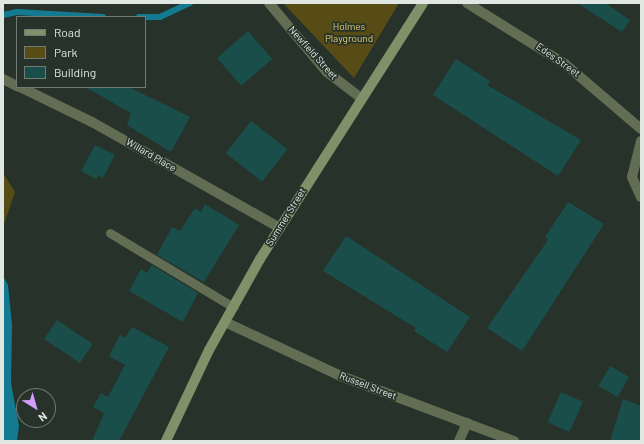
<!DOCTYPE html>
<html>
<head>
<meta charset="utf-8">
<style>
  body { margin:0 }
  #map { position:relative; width:644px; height:444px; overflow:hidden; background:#27322b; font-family:Barlow,sans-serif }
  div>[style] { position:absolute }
  .green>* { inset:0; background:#584c16 }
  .water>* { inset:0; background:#137a91 }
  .stream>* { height:5.5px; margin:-2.75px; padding:0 2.75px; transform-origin:2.75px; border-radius:2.75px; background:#137a91 }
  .building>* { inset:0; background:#1a4e4a; transform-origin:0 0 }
  .service>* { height:9px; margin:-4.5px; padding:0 4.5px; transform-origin:4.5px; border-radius:4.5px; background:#626e54 }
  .minor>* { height:10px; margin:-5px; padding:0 5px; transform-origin:5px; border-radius:5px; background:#626e54 }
  .secondary>* { height:10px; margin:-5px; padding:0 5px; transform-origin:5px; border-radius:5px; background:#7f9168 }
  span { translate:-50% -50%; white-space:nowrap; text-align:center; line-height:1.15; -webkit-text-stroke:3.5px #27322b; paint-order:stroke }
  .park-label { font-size:10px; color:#e7d16e }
  .street-label { font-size:10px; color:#e0e7e2 }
  .frame { position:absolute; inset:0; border:4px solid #e0e7e2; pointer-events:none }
  .legend { position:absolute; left:16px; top:16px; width:130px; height:72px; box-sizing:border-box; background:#27322b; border:1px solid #717a74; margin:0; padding:5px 7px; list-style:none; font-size:12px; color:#e0e7e2 }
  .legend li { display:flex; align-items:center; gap:8px; height:20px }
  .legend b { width:20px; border:1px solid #717a74 }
  .north { position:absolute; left:16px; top:388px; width:40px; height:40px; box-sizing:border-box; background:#27322b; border:1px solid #717a74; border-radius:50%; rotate:143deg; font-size:11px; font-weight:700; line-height:16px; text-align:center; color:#e0e7e2 }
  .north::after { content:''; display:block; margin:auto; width:14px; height:18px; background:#d49cfc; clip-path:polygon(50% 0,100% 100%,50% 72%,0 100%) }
</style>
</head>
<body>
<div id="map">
  <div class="green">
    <div style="clip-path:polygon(283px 3px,399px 3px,354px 78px)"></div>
    <div style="clip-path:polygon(3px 173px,15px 192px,3px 227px)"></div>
  </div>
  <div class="water">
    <div style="clip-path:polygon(3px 276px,8px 285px,12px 325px,11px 383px,19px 426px,17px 441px,3px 441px)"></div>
  </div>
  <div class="stream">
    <div style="left:3px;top:15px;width:14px;rotate:-12deg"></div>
    <div style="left:17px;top:12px;width:86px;rotate:3.3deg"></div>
    <div style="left:139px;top:17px;width:21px"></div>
    <div style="left:160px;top:17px;width:33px;rotate:-25deg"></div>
  </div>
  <div class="building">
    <div style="clip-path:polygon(577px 3px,605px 3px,630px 20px,622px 32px)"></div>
    <div style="left:248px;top:31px;width:37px;height:41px;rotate:49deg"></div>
    <div style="clip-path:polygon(456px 59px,490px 81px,487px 85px,581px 140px,558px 176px,433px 95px)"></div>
    <div style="clip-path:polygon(85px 87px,129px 87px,190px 117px,171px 152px,127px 125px,131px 113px)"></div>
    <div style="left:251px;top:121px;width:46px;height:41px;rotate:38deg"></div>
    <div style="clip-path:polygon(95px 145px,115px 155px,103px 178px,98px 175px,96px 179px,81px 171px)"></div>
    <div style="clip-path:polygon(568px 202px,604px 224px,522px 351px,487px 328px,548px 240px,545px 237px)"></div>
    <div style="clip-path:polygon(205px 204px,239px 225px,204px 282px,157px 255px,172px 227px,180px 231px,195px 208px,201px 212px)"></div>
    <div style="clip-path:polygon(346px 236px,470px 317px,447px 352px,414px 331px,416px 328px,323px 271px)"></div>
    <div style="clip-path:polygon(152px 265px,198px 293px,183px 322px,129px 291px,141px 269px,147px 273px)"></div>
    <div style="left:57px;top:320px;width:43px;height:23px;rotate:34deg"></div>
    <div style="clip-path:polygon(132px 327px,169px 347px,119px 441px,92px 441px,104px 413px,93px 407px,101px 393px,108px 397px,125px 365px,109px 356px,120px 335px,125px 338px)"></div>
    <div style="left:610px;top:366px;width:22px;height:23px;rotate:30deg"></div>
    <div style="left:561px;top:392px;width:24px;height:33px;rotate:24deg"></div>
    <div style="clip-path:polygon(623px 399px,641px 406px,641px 441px,610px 441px)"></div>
  </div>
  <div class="service">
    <div style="left:110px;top:233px;width:144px;rotate:31deg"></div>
  </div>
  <div class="minor">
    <div style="left:269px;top:3px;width:90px;rotate:50deg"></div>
    <div style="left:327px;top:72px;width:43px;rotate:37.4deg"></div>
    <div style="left:467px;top:3px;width:115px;rotate:31.9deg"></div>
    <div style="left:565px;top:64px;width:100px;rotate:40.5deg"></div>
    <div style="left:3px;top:79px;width:16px;rotate:27deg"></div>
    <div style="left:20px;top:87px;width:80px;rotate:25.9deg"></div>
    <div style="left:92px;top:122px;width:216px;rotate:29.4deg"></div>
    <div style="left:641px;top:141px;width:37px;rotate:104deg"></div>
    <div style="left:632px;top:177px;width:22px;rotate:66deg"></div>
    <div style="left:225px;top:322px;width:128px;rotate:25deg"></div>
    <div style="left:341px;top:376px;width:185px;rotate:20.6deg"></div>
    <div style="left:459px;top:441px;width:20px;rotate:-66deg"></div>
  </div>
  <div class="secondary">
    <div style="left:166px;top:441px;width:101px;rotate:-64.7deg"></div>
    <div style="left:209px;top:350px;width:104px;rotate:-60.7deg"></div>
    <div style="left:260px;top:259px;width:303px;rotate:-57.5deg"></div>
  </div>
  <div class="park-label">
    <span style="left:349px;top:32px">Holmes<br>Playground</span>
  </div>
  <div class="street-label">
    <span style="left:313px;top:53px;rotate:48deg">Newfield Street</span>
    <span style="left:558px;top:60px;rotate:35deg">Edes Street</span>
    <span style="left:151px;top:155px;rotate:30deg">Willard Place</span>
    <span style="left:286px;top:217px;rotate:-58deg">Summer Street</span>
    <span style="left:368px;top:386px;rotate:21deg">Russell Street</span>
  </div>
  <div class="frame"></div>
  <ul class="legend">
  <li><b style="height:5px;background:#7f9168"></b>Road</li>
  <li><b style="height:11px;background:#584c16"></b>Park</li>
  <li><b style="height:11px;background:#1a4e4a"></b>Building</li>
  </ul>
  <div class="north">N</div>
</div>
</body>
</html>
